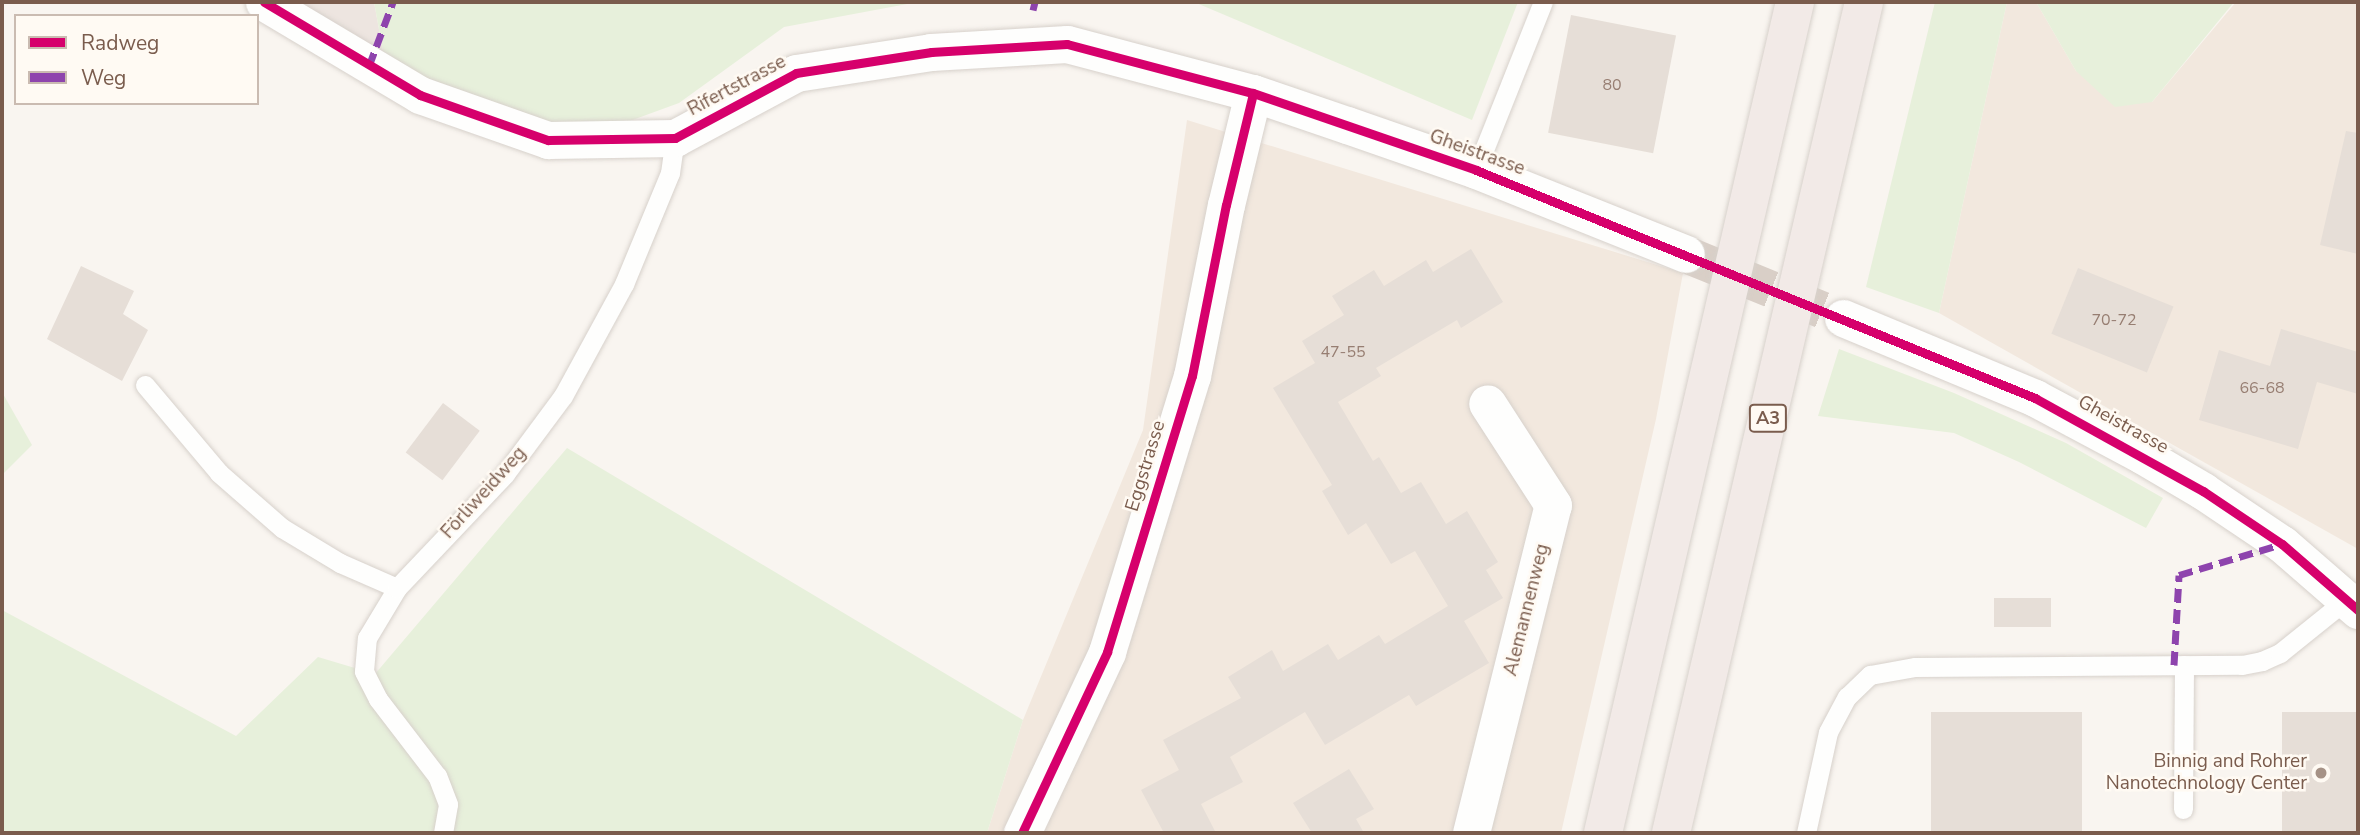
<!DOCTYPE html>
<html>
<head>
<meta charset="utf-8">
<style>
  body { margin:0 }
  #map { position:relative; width:2360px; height:835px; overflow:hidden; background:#f9f5f0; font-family:"Nunito Sans",sans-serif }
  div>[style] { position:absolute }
  .residential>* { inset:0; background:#f2e8de }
  .industrial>* { inset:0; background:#ede5e0 }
  .green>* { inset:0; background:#e7f0db }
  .building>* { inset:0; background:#e6ded7; transform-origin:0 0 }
  .minor-tunnel>* { height:37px; margin-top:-18.5px; transform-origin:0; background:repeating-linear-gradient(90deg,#d9cfc7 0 37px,transparent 0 55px) }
  .roads { filter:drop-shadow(0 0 2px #d7d1cb) drop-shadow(0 0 2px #d7d1cb) }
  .service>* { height:19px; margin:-9.5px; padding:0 9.5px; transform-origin:9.5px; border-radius:9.5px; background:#fefefd }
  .minor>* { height:37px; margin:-18.5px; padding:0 18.5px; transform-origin:18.5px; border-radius:18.5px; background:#fefefd }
  .motorway>* { height:38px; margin:-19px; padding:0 19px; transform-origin:19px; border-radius:19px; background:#f2eae7 }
  .quiet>* { height:7px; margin-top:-3.5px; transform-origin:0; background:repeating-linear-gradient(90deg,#8e44ad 0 14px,transparent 0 21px) }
  .cycleway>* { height:9px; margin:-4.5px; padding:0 4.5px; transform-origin:4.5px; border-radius:4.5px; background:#d6006c }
  .dots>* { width:19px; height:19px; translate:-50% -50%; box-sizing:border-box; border:4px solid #fffaf3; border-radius:50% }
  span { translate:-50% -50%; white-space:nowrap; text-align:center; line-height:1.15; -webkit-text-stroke:5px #fffaf3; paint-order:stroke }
  .number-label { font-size:16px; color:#977e72 }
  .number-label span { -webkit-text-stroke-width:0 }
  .shield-label span { padding:2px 5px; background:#fffaf3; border:2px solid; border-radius:5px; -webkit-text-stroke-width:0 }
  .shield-label { font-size:18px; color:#7a5c4d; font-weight:700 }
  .street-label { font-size:19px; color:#7a5c4d }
  .poi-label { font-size:19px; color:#7a5c4d }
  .right { translate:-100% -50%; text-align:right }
  .frame { position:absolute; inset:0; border:4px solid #7a5c4d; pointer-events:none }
  .legend { position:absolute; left:14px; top:14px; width:245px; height:91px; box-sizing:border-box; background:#fffaf3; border:2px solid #cabbb1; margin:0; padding:9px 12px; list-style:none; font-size:21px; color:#7a5c4d }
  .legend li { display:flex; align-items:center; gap:14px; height:35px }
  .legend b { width:35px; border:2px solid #cabbb1 }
</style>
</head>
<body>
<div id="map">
  <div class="residential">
    <div style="clip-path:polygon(2007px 2px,2036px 2px,2076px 71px,2152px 102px,2236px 2px,2358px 2px,2358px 549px,1939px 313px)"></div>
    <div style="clip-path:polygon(1187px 120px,1683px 273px,1656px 419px,1561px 833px,987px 833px,1023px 720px,1143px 430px)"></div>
  </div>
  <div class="industrial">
    <div style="clip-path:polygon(294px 2px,374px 2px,385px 62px)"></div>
  </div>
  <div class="green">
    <div style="clip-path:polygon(374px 2px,918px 2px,784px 27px,679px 103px,627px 122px,554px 126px,430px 88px,385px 62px)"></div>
    <div style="clip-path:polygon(1194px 2px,1518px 2px,1472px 120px)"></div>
    <div style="clip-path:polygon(1935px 2px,2007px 2px,1939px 313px,1866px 287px)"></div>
    <div style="clip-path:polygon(2036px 2px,2234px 2px,2152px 102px,2115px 107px,2076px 71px)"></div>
    <div style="clip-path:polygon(1839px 349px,1954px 393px,2066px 443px,2163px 498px,2146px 528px,2019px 462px,1954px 433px,1818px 416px)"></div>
    <div style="clip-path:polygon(2px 392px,32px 445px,2px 475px)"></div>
    <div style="clip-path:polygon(567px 448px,1023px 720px,987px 833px,2px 833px,2px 610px,236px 736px,318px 657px,375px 674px)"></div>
  </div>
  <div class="building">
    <div style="left:1571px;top:15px;width:107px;height:120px;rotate:11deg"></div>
    <div style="clip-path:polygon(2346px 131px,2358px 133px,2358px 254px,2320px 245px)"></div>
    <div style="clip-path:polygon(1471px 249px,1503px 302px,1461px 328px,1457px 320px,1376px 368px,1381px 376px,1338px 402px,1373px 461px,1379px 457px,1401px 493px,1421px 482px,1446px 524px,1467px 511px,1498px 562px,1486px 570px,1503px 598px,1464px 621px,1489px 663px,1416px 706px,1409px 695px,1325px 745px,1305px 712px,1230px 757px,1243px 782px,1201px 804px,1216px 833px,1164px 833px,1141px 790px,1179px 770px,1163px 740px,1241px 698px,1228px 677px,1272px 650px,1283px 671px,1328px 644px,1338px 660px,1379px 635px,1385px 644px,1448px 606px,1415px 551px,1391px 564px,1366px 523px,1348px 535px,1322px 491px,1332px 485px,1273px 388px,1315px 363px,1302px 341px,1344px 315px,1332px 296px,1374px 270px,1384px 286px,1426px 260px,1433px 272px)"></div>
    <div style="clip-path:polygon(81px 266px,134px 291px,123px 314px,148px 330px,122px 381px,47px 339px)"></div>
    <div style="left:2078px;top:268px;width:103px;height:71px;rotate:22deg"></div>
    <div style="clip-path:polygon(2281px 329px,2358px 352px,2358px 394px,2317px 382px,2298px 449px,2199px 420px,2219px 350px,2270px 366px)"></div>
    <div style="left:443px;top:403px;width:46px;height:62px;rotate:37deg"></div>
    <div style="left:1994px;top:598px;width:57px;height:29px"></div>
    <div style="left:1931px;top:712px;width:151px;height:121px"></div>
    <div style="left:2282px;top:712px;width:76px;height:121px"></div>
    <div style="clip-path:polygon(1349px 769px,1374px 809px,1356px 819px,1364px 833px,1312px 833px,1293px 803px)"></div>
  </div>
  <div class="minor-tunnel">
    <div style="left:1686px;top:254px;width:170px;rotate:22.2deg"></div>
  </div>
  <div class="roads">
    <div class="service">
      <div style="left:1476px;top:170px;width:181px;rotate:-68.3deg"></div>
      <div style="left:145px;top:385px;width:115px;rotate:49.9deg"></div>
      <div style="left:219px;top:473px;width:84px;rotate:41.1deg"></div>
      <div style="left:282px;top:528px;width:68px;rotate:31.1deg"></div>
      <div style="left:340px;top:563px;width:62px;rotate:23.7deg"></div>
      <div style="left:2183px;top:809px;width:144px;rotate:-89.6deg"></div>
      <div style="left:443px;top:833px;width:29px;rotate:-80deg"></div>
      <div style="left:448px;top:804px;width:30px;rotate:-111deg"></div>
      <div style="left:437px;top:776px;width:97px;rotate:-127.5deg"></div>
      <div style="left:378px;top:699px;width:31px;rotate:-117deg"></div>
      <div style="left:364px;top:671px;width:33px;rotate:-85deg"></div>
      <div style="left:367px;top:638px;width:58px;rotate:-59deg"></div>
      <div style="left:397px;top:588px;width:157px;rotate:-46.5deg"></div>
      <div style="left:505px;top:474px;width:97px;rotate:-53.4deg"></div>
      <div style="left:563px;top:396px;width:128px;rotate:-61.4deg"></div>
      <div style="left:624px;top:284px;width:120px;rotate:-67.5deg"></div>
      <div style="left:670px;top:173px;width:35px;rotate:-82deg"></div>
      <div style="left:1806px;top:833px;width:103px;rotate:-77.7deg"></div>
      <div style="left:1828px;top:732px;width:40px;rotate:-62deg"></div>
      <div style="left:1847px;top:697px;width:32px;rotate:-44deg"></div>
      <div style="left:1870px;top:675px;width:46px;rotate:-10.1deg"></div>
      <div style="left:1915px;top:667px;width:327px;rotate:-0.4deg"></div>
      <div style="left:2242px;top:665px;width:20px;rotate:-11deg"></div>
      <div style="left:2262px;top:661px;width:20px;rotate:-24deg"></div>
      <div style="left:2280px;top:653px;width:86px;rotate:-38.9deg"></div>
    </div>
    <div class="minor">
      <div style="left:264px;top:2px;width:182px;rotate:30.8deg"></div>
      <div style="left:420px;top:95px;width:136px;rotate:19.4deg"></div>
      <div style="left:548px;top:140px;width:127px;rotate:-0.9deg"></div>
      <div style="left:675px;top:138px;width:137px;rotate:-28.2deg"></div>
      <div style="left:796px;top:73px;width:137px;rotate:-8.8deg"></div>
      <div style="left:931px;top:52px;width:136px;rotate:-3.4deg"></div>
      <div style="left:1067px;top:44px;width:192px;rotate:14.8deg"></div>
      <div style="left:1253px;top:93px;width:99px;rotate:18.8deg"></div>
      <div style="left:1347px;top:125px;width:137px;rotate:19.2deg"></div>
      <div style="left:1476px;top:170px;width:226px;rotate:21.8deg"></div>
      <div style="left:1843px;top:318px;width:208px;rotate:22.6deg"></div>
      <div style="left:2035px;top:398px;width:121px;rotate:28deg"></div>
      <div style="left:2142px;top:455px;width:71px;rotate:30.5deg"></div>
      <div style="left:2203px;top:491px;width:95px;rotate:33.9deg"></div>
      <div style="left:2282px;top:544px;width:101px;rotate:41deg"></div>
      <div style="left:1022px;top:833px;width:200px;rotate:-64.8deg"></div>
      <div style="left:1107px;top:652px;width:289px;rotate:-72.9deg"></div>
      <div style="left:1192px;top:376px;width:174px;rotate:-78.8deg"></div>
      <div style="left:1226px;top:205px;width:115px;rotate:-76.4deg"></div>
      <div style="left:1471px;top:833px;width:338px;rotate:-76deg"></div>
      <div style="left:1553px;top:505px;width:121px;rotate:-122.9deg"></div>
    </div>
    <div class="motorway">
      <div style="left:1603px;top:833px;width:853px;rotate:-76.99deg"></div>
      <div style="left:1671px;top:833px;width:853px;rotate:-76.92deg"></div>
    </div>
  </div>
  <div class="quiet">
    <div style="left:1033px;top:10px;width:8px;rotate:-76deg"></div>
    <div style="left:369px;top:66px;width:68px;rotate:-69.4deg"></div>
    <div style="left:2174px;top:665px;width:90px;rotate:-86.8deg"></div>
    <div style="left:2179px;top:575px;width:108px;rotate:-16.8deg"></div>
  </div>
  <div class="cycleway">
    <div style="left:264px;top:2px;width:182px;rotate:30.8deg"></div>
    <div style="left:420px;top:95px;width:136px;rotate:19.4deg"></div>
    <div style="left:548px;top:140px;width:127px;rotate:-0.9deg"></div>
    <div style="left:675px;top:138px;width:137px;rotate:-28.2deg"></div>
    <div style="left:796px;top:73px;width:137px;rotate:-8.8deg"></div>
    <div style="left:931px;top:52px;width:136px;rotate:-3.4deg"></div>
    <div style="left:1067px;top:44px;width:192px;rotate:14.8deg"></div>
    <div style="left:1253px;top:93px;width:236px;rotate:19deg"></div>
    <div style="left:1476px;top:170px;width:604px;rotate:22.19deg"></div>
    <div style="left:2035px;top:398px;width:192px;rotate:29deg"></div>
    <div style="left:2203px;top:491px;width:95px;rotate:33.9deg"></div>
    <div style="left:2282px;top:544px;width:101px;rotate:41deg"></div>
    <div style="left:1022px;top:833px;width:200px;rotate:-64.8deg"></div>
    <div style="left:1107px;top:652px;width:289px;rotate:-72.9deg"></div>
    <div style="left:1192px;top:376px;width:174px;rotate:-78.8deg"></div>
    <div style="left:1226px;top:205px;width:115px;rotate:-76.4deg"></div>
  </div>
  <div class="dots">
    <div style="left:2321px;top:773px;background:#a69286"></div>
  </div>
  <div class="number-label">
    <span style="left:1612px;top:85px">80</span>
    <span style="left:2114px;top:320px">70-72</span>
    <span style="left:1343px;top:352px">47-55</span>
    <span style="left:2262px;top:388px">66-68</span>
  </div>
  <div class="shield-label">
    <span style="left:1768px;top:418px">A3</span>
  </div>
  <div class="street-label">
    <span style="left:737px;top:86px;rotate:-28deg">Rifertstrasse</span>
    <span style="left:1477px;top:153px;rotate:20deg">Gheistrasse</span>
    <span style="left:2123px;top:425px;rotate:29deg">Gheistrasse</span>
    <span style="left:1146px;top:466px;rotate:-73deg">Eggstrasse</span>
    <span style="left:484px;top:493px;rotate:-48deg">Förliweidweg</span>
    <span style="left:1527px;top:610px;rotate:-76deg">Alemannenweg</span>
  </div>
  <div class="poi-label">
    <span class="right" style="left:2307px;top:773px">Binnig and Rohrer<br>Nanotechnology Center</span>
  </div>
  <div class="frame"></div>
  <ul class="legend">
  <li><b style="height:9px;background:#d6006c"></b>Radweg</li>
  <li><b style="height:9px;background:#8e44ad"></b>Weg</li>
  </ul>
</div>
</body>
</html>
